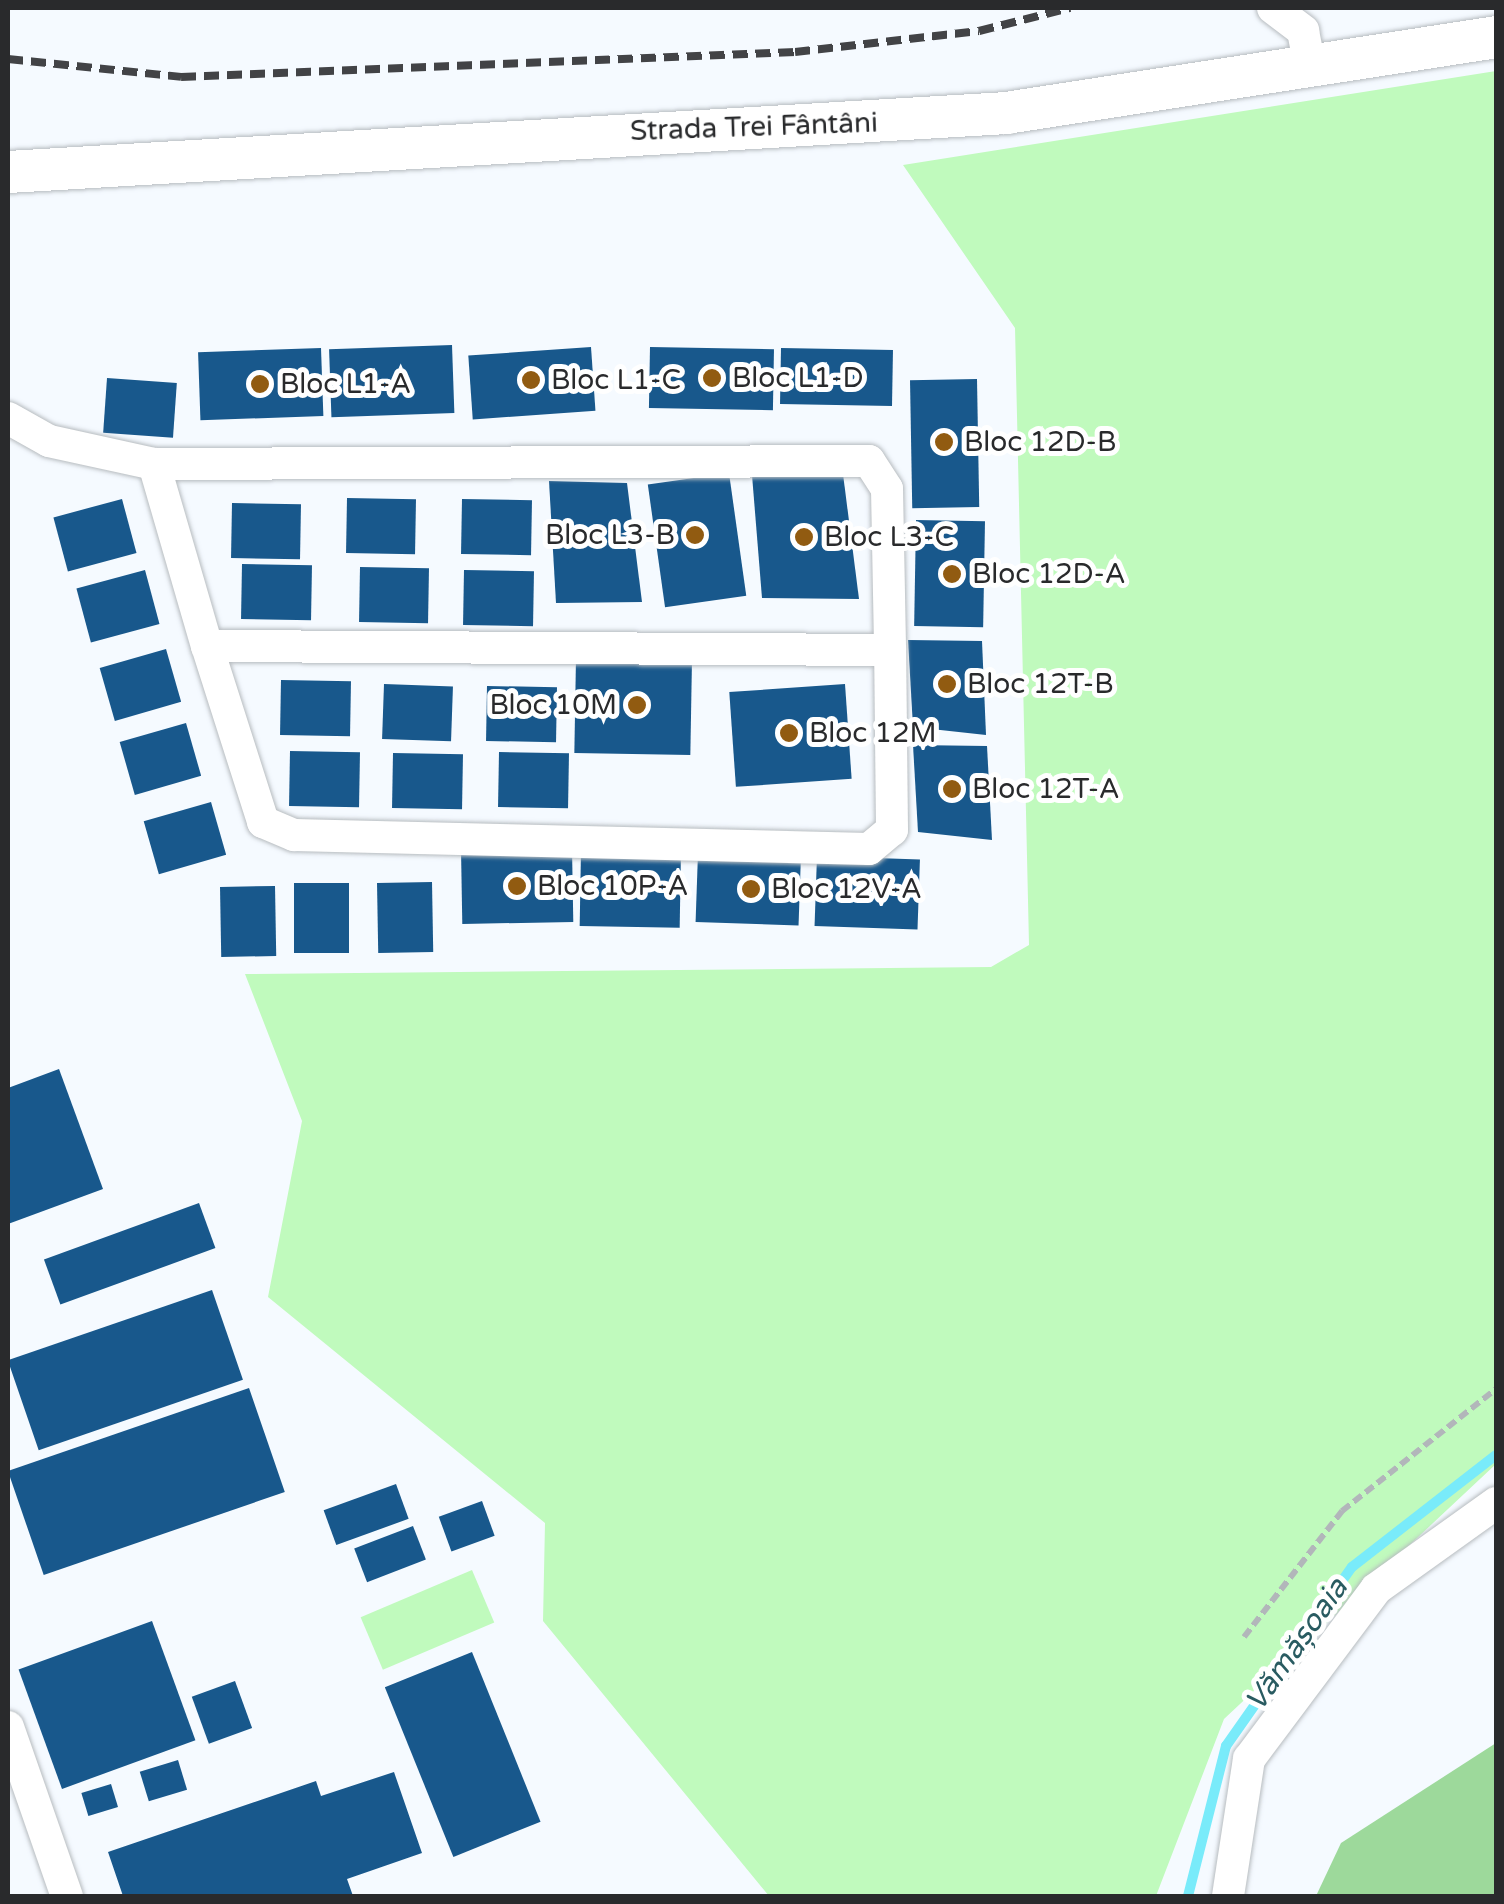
<!DOCTYPE html>
<html>
<head>
<meta charset="utf-8">
<style>
  body { margin:0 }
  #map { position:relative; width:1504px; height:1904px; overflow:hidden; background:#f5faff; font-family:"Varela Round",sans-serif }
  div>[style] { position:absolute }
  .green>* { inset:0; background:#c0fabd; transform-origin:0 0 }
  .forest>* { inset:0; background:#9dd99b }
  .stream>* { height:10px; margin:-5px; padding:0 5px; transform-origin:5px; border-radius:5px; background:#79ebfa }
  .building>* { inset:0; background:#18588c; transform-origin:0 0 }
  .path>* { height:6px; margin-top:-3px; transform-origin:0; background:repeating-linear-gradient(90deg,#b2b6ba 0 10px,transparent 0 15px) }
  .roads { filter:drop-shadow(0 0 2px #b7bcc0) drop-shadow(0 0 2px #b7bcc0) }
  .minor>* { height:32px; margin:-16px; padding:0 16px; transform-origin:16px; border-radius:16px; background:#fff }
  .major>* { height:42px; margin:-21px; padding:0 21px; transform-origin:21px; border-radius:21px; background:#fff }
  .rail>* { height:8px; margin-top:-4px; transform-origin:0; background:repeating-linear-gradient(90deg,#424346 0 15px,transparent 0 23px) }
  .dots>* { width:28px; height:28px; translate:-50% -50%; box-sizing:border-box; border:5px solid #fff; border-radius:50% }
  span { translate:-50% -50%; white-space:nowrap; text-align:center; line-height:1.15; -webkit-text-stroke:10px #fff; paint-order:stroke }
  .street-label { font-size:28px; color:#292a2c }
  .poi-label { font-size:28px; color:#292a2c }
  .left { translate:0 -50%; text-align:left }
  .right { translate:-100% -50%; text-align:right }
  .water-label { font-size:30px; color:#295b61; font-style:italic }
  .frame { position:absolute; inset:0; border:10px solid #292a2c; pointer-events:none }
</style>
</head>
<body>
<div id="map">
  <div class="green">
    <div style="clip-path:polygon(1496px 71px,1496px 1464px,1224px 1719px,1156px 1896px,769px 1896px,543px 1621px,545px 1523px,268px 1297px,302px 1121px,245px 974px,991px 967px,1029px 945px,1015px 328px,903px 165px)"></div>
    <div style="left:472px;top:1570px;width:57px;height:121px;rotate:67deg"></div>
  </div>
  <div class="forest">
    <div style="clip-path:polygon(1496px 1743px,1496px 1896px,1316px 1896px,1341px 1843px)"></div>
  </div>
  <div class="stream">
    <div style="left:1188px;top:1896px;width:155px;rotate:-75.8deg"></div>
    <div style="left:1226px;top:1746px;width:219px;rotate:-54.9deg"></div>
    <div style="left:1352px;top:1567px;width:182px;rotate:-37.9deg"></div>
  </div>
  <div class="building">
    <div style="left:452px;top:345px;width:68px;height:123px;rotate:88deg"></div>
    <div style="left:591px;top:347px;width:64px;height:123px;rotate:86deg"></div>
    <div style="left:650px;top:347px;width:124px;height:61px;rotate:1deg"></div>
    <div style="left:321px;top:348px;width:68px;height:123px;rotate:88deg"></div>
    <div style="left:781px;top:348px;width:112px;height:56px;rotate:1deg"></div>
    <div style="left:107px;top:378px;width:70px;height:55px;rotate:4deg"></div>
    <div style="left:977px;top:379px;width:128px;height:67px;rotate:89deg"></div>
    <div style="left:729px;top:473px;width:124px;height:82px;rotate:82deg"></div>
    <div style="clip-path:polygon(843px 474px,859px 599px,762px 598px,752px 475px)"></div>
    <div style="clip-path:polygon(549px 481px,627px 483px,642px 602px,556px 603px)"></div>
    <div style="left:347px;top:498px;width:69px;height:55px;rotate:1deg"></div>
    <div style="left:122px;top:499px;width:56px;height:71px;rotate:75deg"></div>
    <div style="left:462px;top:499px;width:70px;height:55px;rotate:1deg"></div>
    <div style="left:232px;top:503px;width:69px;height:55px;rotate:1deg"></div>
    <div style="left:916px;top:520px;width:69px;height:106px;rotate:1deg"></div>
    <div style="left:242px;top:564px;width:70px;height:55px;rotate:1deg"></div>
    <div style="left:360px;top:567px;width:69px;height:55px;rotate:1deg"></div>
    <div style="left:145px;top:570px;width:56px;height:71px;rotate:75deg"></div>
    <div style="left:464px;top:570px;width:70px;height:55px;rotate:1deg"></div>
    <div style="clip-path:polygon(908px 640px,982px 641px,986px 735px,913px 727px)"></div>
    <div style="left:166px;top:649px;width:55px;height:69px;rotate:74deg"></div>
    <div style="left:576px;top:658px;width:116px;height:95px;rotate:1deg"></div>
    <div style="left:281px;top:680px;width:70px;height:55px;rotate:1deg"></div>
    <div style="left:384px;top:684px;width:69px;height:55px;rotate:2deg"></div>
    <div style="left:845px;top:684px;width:95px;height:116px;rotate:86deg"></div>
    <div style="left:487px;top:686px;width:70px;height:55px;rotate:1deg"></div>
    <div style="left:186px;top:723px;width:55px;height:69px;rotate:74deg"></div>
    <div style="clip-path:polygon(913px 745px,987px 746px,992px 840px,918px 832px)"></div>
    <div style="left:290px;top:751px;width:70px;height:55px;rotate:1deg"></div>
    <div style="left:499px;top:752px;width:70px;height:55px;rotate:1deg"></div>
    <div style="left:393px;top:753px;width:70px;height:55px;rotate:1deg"></div>
    <div style="left:211px;top:802px;width:55px;height:70px;rotate:74deg"></div>
    <div style="left:572px;top:848px;width:74px;height:111px;rotate:89deg"></div>
    <div style="left:581px;top:850px;width:100px;height:76px;rotate:1deg"></div>
    <div style="left:698px;top:853px;width:103px;height:69px;rotate:2deg"></div>
    <div style="left:817px;top:856px;width:103px;height:70px;rotate:2deg"></div>
    <div style="left:432px;top:882px;width:70px;height:55px;rotate:89deg"></div>
    <div style="left:294px;top:883px;width:55px;height:70px"></div>
    <div style="left:275px;top:886px;width:70px;height:55px;rotate:89deg"></div>
    <div style="clip-path:polygon(59px 1069px,103px 1189px,8px 1224px,8px 1088px)"></div>
    <div style="left:199px;top:1203px;width:48px;height:165px;rotate:70deg"></div>
    <div style="left:212px;top:1290px;width:95px;height:216px;rotate:71deg"></div>
    <div style="left:249px;top:1388px;width:110px;height:255px;rotate:71deg"></div>
    <div style="left:396px;top:1484px;width:37px;height:77px;rotate:70deg"></div>
    <div style="left:482px;top:1501px;width:37px;height:46px;rotate:70deg"></div>
    <div style="left:413px;top:1526px;width:36px;height:63px;rotate:69deg"></div>
    <div style="left:152px;top:1621px;width:127px;height:142px;rotate:70deg"></div>
    <div style="left:472px;top:1652px;width:183px;height:94px;rotate:68deg"></div>
    <div style="left:235px;top:1681px;width:50px;height:46px;rotate:70deg"></div>
    <div style="left:178px;top:1760px;width:31px;height:40px;rotate:73deg"></div>
    <div style="clip-path:polygon(394px 1772px,422px 1853px,347px 1879px,353px 1896px,123px 1896px,108px 1852px,316px 1781px,321px 1796px)"></div>
    <div style="left:111px;top:1784px;width:24px;height:31px;rotate:73deg"></div>
  </div>
  <div class="path">
    <div style="left:1244px;top:1637px;width:160px;rotate:-52.1deg"></div>
    <div style="left:1342px;top:1511px;width:196px;rotate:-38.4deg"></div>
  </div>
  <div class="roads">
    <div class="minor">
      <div style="left:1273px;top:8px;width:38px;rotate:37deg"></div>
      <div style="left:1303px;top:31px;width:36px;rotate:79deg"></div>
      <div style="left:8px;top:418px;width:47px;rotate:29.3deg"></div>
      <div style="left:49px;top:441px;width:107px;rotate:12.4deg"></div>
      <div style="left:154px;top:464px;width:190px;rotate:73.8deg"></div>
      <div style="left:207px;top:646px;width:185px;rotate:72.3deg"></div>
      <div style="left:263px;top:822px;width:34px;rotate:23deg"></div>
      <div style="left:294px;top:835px;width:575px;rotate:1.39deg"></div>
      <div style="left:869px;top:849px;width:30px;rotate:-40deg"></div>
      <div style="left:892px;top:830px;width:180px;rotate:-90.6deg"></div>
      <div style="left:890px;top:650px;width:683px;rotate:-179.66deg"></div>
      <div style="left:154px;top:464px;width:715px;rotate:-0.24deg"></div>
      <div style="left:869px;top:461px;width:33px;rotate:57deg"></div>
      <div style="left:887px;top:489px;width:161px;rotate:88.9deg"></div>
      <div style="left:8px;top:1727px;width:179px;rotate:70.8deg"></div>
      <div style="left:1228px;top:1896px;width:139px;rotate:-81.3deg"></div>
      <div style="left:1249px;top:1759px;width:212px;rotate:-53.2deg"></div>
      <div style="left:1376px;top:1589px;width:148px;rotate:-35.6deg"></div>
    </div>
    <div class="major">
      <div style="left:8px;top:172px;width:1000px;rotate:-3.38deg"></div>
      <div style="left:1006px;top:113px;width:496px;rotate:-8.8deg"></div>
    </div>
  </div>
  <div class="rail">
    <div style="left:8px;top:59px;width:174px;rotate:5.9deg"></div>
    <div style="left:181px;top:77px;width:615px;rotate:-2.33deg"></div>
    <div style="left:795px;top:52px;width:185px;rotate:-6.5deg"></div>
    <div style="left:979px;top:31px;width:94px;rotate:-14.2deg"></div>
  </div>
  <div class="dots">
    <div style="left:712px;top:378px;background:#915b11"></div>
    <div style="left:531px;top:380px;background:#915b11"></div>
    <div style="left:260px;top:384px;background:#915b11"></div>
    <div style="left:944px;top:442px;background:#915b11"></div>
    <div style="left:695px;top:535px;background:#915b11"></div>
    <div style="left:804px;top:537px;background:#915b11"></div>
    <div style="left:952px;top:574px;background:#915b11"></div>
    <div style="left:947px;top:684px;background:#915b11"></div>
    <div style="left:637px;top:705px;background:#915b11"></div>
    <div style="left:789px;top:733px;background:#915b11"></div>
    <div style="left:952px;top:789px;background:#915b11"></div>
    <div style="left:517px;top:886px;background:#915b11"></div>
    <div style="left:751px;top:889px;background:#915b11"></div>
  </div>
  <div class="street-label">
    <span style="left:754px;top:127px;rotate:-2deg">Strada Trei Fântâni</span>
  </div>
  <div class="poi-label">
    <span class="left" style="left:732px;top:378px">Bloc L1-D</span>
    <span class="left" style="left:551px;top:380px">Bloc L1-C</span>
    <span class="left" style="left:280px;top:384px">Bloc L1-A</span>
    <span class="left" style="left:964px;top:442px">Bloc 12D-B</span>
    <span class="right" style="left:675px;top:535px">Bloc L3-B</span>
    <span class="left" style="left:824px;top:537px">Bloc L3-C</span>
    <span class="left" style="left:972px;top:574px">Bloc 12D-A</span>
    <span class="left" style="left:967px;top:684px">Bloc 12T-B</span>
    <span class="right" style="left:617px;top:705px">Bloc 10M</span>
    <span class="left" style="left:809px;top:733px">Bloc 12M</span>
    <span class="left" style="left:972px;top:789px">Bloc 12T-A</span>
    <span class="left" style="left:537px;top:886px">Bloc 10P-A</span>
    <span class="left" style="left:771px;top:889px">Bloc 12V-A</span>
  </div>
  <div class="water-label">
    <span style="left:1297px;top:1645px;rotate:-55deg">Vămășoaia</span>
  </div>
  <div class="frame"></div>
</div>
</body>
</html>
